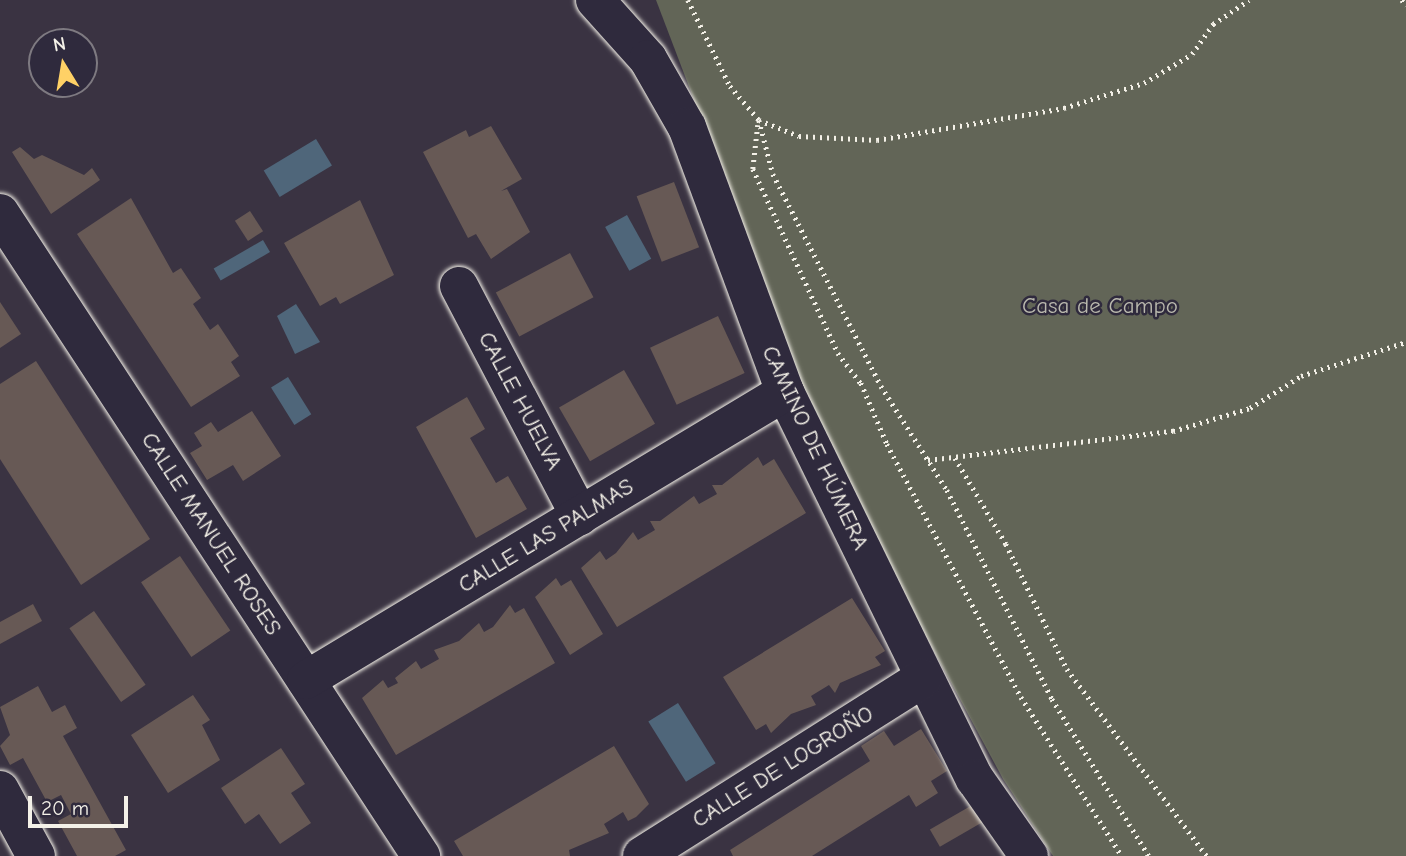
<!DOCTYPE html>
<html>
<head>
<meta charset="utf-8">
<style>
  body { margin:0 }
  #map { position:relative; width:1406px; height:856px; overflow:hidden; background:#3a3342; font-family:"Comic Neue",sans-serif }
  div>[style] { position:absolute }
  .green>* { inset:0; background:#626557 }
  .water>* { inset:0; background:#4f667a; transform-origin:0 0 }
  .building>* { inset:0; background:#675955; transform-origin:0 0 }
  .path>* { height:4.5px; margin-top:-2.25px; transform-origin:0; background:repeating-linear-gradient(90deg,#f4f1e8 0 2px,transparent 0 7px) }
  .roads { filter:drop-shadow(0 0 2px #f4f1e8) drop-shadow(0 0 2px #f4f1e8) }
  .minor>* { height:38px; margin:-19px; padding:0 19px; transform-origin:19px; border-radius:19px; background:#2f2a3d }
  span { translate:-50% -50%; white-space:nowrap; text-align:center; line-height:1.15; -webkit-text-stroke:5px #2f2a3d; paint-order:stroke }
  .park-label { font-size:23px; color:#bab9ae }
  .street-label { font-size:23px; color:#f4f1e8 }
  .north { position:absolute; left:28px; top:28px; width:70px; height:70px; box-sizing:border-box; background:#2f2a3d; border:2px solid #7e7a81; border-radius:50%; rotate:349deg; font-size:19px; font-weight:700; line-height:28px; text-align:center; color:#f4f1e8 }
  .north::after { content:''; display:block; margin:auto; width:24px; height:32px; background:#ffd166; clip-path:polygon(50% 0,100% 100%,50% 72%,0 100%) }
  .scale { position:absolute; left:28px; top:796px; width:100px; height:32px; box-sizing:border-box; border:4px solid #f4f1e8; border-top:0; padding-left:9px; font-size:21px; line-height:24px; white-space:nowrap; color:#f4f1e8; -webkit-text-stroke:5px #2f2a3d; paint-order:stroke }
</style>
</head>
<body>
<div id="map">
  <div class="green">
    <div style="clip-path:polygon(656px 0,1406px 0,1406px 856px,1053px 856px,1003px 779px,832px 462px)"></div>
  </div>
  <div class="water">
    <div style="left:316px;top:139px;width:31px;height:61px;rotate:59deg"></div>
    <div style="left:627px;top:215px;width:50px;height:25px;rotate:61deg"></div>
    <div style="left:263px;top:240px;width:14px;height:57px;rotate:60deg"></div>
    <div style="clip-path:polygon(296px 304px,320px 342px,295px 354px,277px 316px)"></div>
    <div style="left:288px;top:377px;width:44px;height:20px;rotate:58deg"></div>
    <div style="left:678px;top:703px;width:71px;height:35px;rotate:58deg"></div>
  </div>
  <div class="building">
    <div style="clip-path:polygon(491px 126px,522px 179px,501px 191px,507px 189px,530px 232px,491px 259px,476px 234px,468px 238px,423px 152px,466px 130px,469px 137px)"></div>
    <div style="clip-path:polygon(20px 147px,34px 159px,42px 155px,84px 175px,92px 168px,100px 180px,51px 214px,12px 152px)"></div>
    <div style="left:674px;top:182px;width:70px;height:40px;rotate:69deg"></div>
    <div style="clip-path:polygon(131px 198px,173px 273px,181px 268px,201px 298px,193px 304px,210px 330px,218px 324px,239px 356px,231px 362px,240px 376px,191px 407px,77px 234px)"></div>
    <div style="clip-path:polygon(360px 200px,394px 275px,340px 304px,336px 297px,320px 306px,284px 243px)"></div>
    <div style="left:250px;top:211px;width:24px;height:18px;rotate:57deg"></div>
    <div style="left:570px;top:253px;width:50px;height:84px;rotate:62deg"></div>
    <div style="clip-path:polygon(0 302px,21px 334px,0 348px)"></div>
    <div style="left:718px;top:316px;width:63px;height:75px;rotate:65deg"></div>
    <div style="clip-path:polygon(36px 361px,150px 539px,81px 585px,0 459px,0 384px)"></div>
    <div style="left:624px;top:370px;width:62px;height:75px;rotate:60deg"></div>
    <div style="clip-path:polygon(467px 397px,485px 429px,470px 438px,496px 483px,508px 476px,527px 509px,476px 538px,416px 427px)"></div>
    <div style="clip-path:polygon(252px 411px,281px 456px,243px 481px,233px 465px,207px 480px,190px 453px,202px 446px,194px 433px,211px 422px,218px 432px)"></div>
    <div style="clip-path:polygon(758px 457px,763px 466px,774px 459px,806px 513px,617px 627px,581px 568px,600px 551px,606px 560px,616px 553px,633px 532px,638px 540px,655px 530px,650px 521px,660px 521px,694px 496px,699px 504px,717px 494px,712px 485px,722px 485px)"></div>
    <div style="left:180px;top:556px;width:90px;height:47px;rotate:56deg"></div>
    <div style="clip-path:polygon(556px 578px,561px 586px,571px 580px,603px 634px,570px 655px,535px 597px)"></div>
    <div style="clip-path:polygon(852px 598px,885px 651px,875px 657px,881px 665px,840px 683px,835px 693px,829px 685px,811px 696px,816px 705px,791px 714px,771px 733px,766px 724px,756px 730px,723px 677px)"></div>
    <div style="clip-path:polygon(33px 604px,42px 621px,0 644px,0 622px)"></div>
    <div style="clip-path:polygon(510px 605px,515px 613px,524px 608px,555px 663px,396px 755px,362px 698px,383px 680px,388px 688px,398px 683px,395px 678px,416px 661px,421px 669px,439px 659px,434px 650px,459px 641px,479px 623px,484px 632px,493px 627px)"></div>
    <div style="left:94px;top:611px;width:90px;height:30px;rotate:55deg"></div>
    <div style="clip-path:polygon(38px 686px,52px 712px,65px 705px,77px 728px,63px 736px,126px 850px,115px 856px,77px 856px,58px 821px,71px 814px,61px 795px,47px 802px,23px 758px,10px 765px,0 746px,10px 735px,0 707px)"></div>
    <div style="clip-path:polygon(193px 695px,210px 720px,202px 725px,220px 760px,168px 793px,131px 735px)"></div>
    <div style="clip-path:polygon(921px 729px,947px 771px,931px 781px,938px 793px,916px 807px,909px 795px,812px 856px,733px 856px,730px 850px,870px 761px,861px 746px,884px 731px,894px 746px)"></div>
    <div style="clip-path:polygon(614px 746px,649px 804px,636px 817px,628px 821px,623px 812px,604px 824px,609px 833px,569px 850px,570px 856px,463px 856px,454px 841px)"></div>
    <div style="clip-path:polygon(281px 748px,305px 784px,291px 793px,311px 823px,280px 844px,259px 814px,245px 824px,221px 788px)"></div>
    <div style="left:981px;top:800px;width:20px;height:59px;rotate:60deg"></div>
  </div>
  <div class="path">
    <div style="left:688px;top:0;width:96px;rotate:64deg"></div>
    <div style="left:730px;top:86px;width:45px;rotate:49.5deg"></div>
    <div style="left:759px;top:120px;width:43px;rotate:21.8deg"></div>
    <div style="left:799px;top:136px;width:78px;rotate:2.9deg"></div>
    <div style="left:877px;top:140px;width:190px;rotate:-9.7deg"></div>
    <div style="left:1064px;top:108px;width:84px;rotate:-17.4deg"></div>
    <div style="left:1144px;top:83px;width:56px;rotate:-31.1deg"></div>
    <div style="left:1192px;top:54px;width:37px;rotate:-55deg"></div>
    <div style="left:1213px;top:24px;width:43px;rotate:-33.7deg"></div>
    <div style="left:1402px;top:0;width:7px;rotate:56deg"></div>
    <div style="left:759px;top:120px;width:56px;rotate:75.5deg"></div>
    <div style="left:773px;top:174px;width:238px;rotate:63deg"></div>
    <div style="left:881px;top:386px;width:123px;rotate:57.6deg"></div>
    <div style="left:947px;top:490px;width:234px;rotate:63.3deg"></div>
    <div style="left:1052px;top:699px;width:185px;rotate:58.3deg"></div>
    <div style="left:758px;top:125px;width:44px;rotate:96.5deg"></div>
    <div style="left:753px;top:169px;width:203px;rotate:65.2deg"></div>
    <div style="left:838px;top:353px;width:38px;rotate:53deg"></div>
    <div style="left:861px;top:383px;width:66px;rotate:66.9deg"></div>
    <div style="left:887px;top:444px;width:286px;rotate:62.1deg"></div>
    <div style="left:1021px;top:697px;width:188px;rotate:57.6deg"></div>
    <div style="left:955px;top:458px;width:100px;rotate:59.3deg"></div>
    <div style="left:1006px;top:544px;width:139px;rotate:64deg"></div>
    <div style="left:1067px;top:669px;width:234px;rotate:53.2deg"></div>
    <div style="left:928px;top:460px;width:247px;rotate:-6.8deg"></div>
    <div style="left:1173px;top:431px;width:80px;rotate:-16.6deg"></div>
    <div style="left:1250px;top:408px;width:60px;rotate:-32.1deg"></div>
    <div style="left:1301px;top:376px;width:110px;rotate:-17.9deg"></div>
  </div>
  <div class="roads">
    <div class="minor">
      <div style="left:595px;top:0;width:79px;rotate:48.1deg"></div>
      <div style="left:648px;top:59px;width:78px;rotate:60.2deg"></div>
      <div style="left:687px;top:127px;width:283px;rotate:69.7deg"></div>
      <div style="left:785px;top:392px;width:431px;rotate:63.9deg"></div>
      <div style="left:975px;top:779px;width:94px;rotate:55deg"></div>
      <div style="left:0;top:213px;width:769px;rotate:56.79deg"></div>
      <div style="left:459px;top:286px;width:260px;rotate:62.3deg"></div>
      <div style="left:306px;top:680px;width:559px;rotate:-31.02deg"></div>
      <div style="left:0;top:790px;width:75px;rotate:61.4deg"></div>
      <div style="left:642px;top:856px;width:333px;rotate:-32.3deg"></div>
    </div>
  </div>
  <div class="park-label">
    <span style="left:1100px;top:306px">Casa de Campo</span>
  </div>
  <div class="street-label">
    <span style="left:520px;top:401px;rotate:62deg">CALLE HUELVA</span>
    <span style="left:815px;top:448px;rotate:65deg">CAMINO DE HÚMERA</span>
    <span style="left:211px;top:534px;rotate:57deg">CALLE MANUEL ROSES</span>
    <span style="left:546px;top:536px;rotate:-31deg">CALLE LAS PALMAS</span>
    <span style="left:783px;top:767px;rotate:-32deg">CALLE DE LOGROÑO</span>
  </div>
  <div class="north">N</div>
  <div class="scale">20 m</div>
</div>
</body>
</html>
